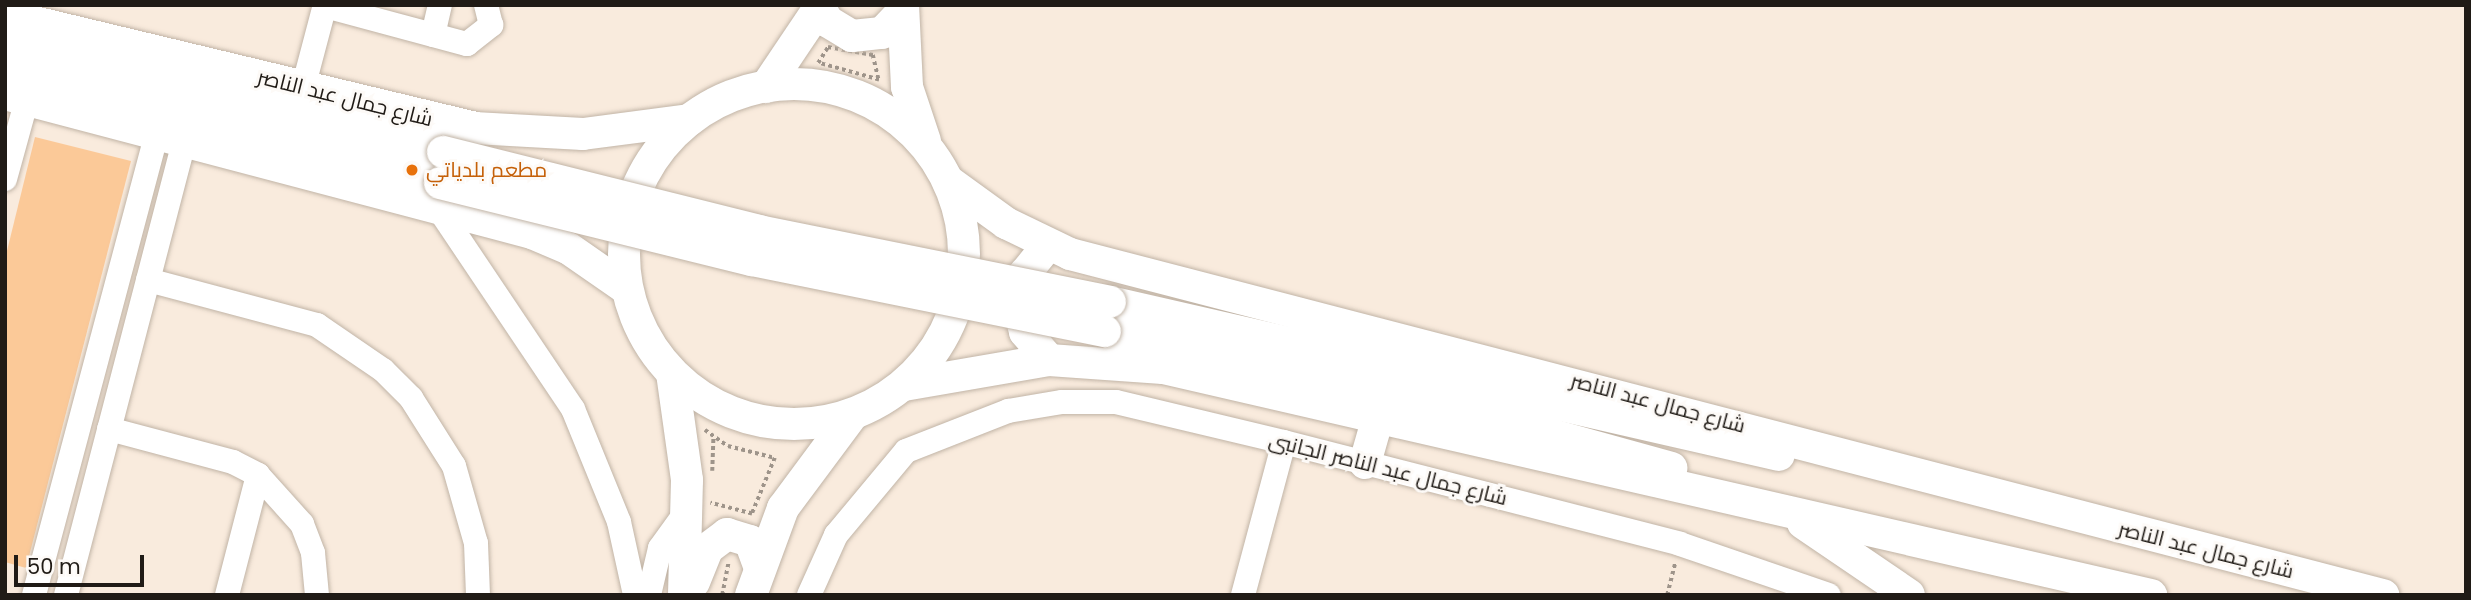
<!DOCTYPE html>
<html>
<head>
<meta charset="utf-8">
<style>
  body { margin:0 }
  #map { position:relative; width:2471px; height:600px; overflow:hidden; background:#f9ebdd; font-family:Poppins,Cairo,sans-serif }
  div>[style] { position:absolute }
  .building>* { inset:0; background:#fbc998 }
  .path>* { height:3.5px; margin-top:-1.75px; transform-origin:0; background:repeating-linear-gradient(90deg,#9e948a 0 3.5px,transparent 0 7px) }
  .roads { filter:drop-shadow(0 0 2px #c1b4a6) drop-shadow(0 0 2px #c1b4a6) }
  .minor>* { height:24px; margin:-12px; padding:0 12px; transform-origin:12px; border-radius:12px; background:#fff }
  .major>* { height:32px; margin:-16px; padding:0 16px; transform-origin:16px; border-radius:16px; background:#fff }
  .major>.ring { margin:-16px; padding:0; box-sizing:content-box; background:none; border:32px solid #fff; border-radius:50% }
  .bridges { filter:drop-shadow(0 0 2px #c1b4a6) drop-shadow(0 0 2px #c1b4a6) }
  .major-bridge>* { height:32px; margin:-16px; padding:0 16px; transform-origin:16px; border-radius:16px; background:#fff }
  .dots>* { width:19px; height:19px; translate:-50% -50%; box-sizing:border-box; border:4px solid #fdfaf7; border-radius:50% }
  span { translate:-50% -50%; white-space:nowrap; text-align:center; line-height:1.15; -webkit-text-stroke:6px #fdfaf7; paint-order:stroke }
  .street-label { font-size:21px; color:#201b16 }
  .food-label { font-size:21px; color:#c56008 }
  .left { translate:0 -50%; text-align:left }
  .frame { position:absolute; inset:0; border:7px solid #201b16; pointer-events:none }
  .scale { position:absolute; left:14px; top:555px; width:130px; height:32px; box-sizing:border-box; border:4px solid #201b16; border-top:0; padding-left:9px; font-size:21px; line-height:24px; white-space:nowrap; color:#201b16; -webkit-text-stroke:5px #fdfaf7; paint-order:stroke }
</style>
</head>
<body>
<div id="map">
  <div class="building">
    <div style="clip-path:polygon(35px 137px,131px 161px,26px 568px,5px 562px,5px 259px)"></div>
  </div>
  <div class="path">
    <div style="left:828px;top:47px;width:46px;rotate:10.1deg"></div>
    <div style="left:873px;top:55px;width:26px;rotate:77deg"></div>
    <div style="left:879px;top:80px;width:63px;rotate:-164.4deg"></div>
    <div style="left:818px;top:63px;width:19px;rotate:-58deg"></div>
    <div style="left:705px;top:430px;width:28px;rotate:35deg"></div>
    <div style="left:728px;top:446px;width:49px;rotate:14.3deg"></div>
    <div style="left:775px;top:458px;width:61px;rotate:112.3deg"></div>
    <div style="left:752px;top:514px;width:43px;rotate:-165.3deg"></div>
    <div style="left:712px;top:471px;width:34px;rotate:-88deg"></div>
    <div style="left:722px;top:595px;width:33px;rotate:-79deg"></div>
    <div style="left:1667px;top:595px;width:33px;rotate:-76deg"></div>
  </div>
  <div class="roads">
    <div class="minor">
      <div style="left:325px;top:6px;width:147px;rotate:15deg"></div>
      <div style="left:467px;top:44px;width:31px;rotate:-38deg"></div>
      <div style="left:491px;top:25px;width:21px;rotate:-104deg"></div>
      <div style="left:433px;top:35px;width:31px;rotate:-77deg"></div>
      <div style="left:303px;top:88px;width:86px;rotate:-75.2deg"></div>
      <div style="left:5px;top:179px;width:83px;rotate:-74.6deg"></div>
      <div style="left:438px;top:208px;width:242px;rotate:56.1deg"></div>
      <div style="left:573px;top:409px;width:122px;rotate:67.8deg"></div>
      <div style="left:619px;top:522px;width:75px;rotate:77.6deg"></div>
      <div style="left:148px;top:280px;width:175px;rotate:14.9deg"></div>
      <div style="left:317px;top:325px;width:80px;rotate:34.3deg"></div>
      <div style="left:383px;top:370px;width:40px;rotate:45deg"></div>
      <div style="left:411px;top:398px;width:80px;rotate:57.7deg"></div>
      <div style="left:454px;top:466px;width:80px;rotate:74.1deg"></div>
      <div style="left:476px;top:543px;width:52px;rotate:87.8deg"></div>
      <div style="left:109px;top:429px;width:128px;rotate:14.9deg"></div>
      <div style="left:233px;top:462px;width:28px;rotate:27deg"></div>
      <div style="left:258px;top:475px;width:66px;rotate:48.1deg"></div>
      <div style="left:302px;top:524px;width:31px;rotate:69deg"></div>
      <div style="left:313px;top:553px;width:42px;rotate:84.6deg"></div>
      <div style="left:34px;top:595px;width:477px;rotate:-75.1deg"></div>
      <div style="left:66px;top:595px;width:469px;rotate:-75.4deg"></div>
      <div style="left:227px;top:595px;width:124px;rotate:-75.5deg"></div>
      <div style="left:649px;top:595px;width:48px;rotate:-76.8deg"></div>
      <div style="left:660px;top:548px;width:49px;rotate:-54.1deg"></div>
      <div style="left:809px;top:595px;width:66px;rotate:-65.8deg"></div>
      <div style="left:836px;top:535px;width:109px;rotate:-50.2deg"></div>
      <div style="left:906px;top:451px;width:110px;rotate:-21.4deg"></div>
      <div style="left:1008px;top:411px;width:55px;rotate:-9.5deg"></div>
      <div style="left:1062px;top:402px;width:54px"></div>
      <div style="left:1116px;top:402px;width:173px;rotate:13.4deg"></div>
      <div style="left:1284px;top:442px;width:409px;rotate:14.4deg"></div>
      <div style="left:1680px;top:544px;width:157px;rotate:18.9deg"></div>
      <div style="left:1243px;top:595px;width:158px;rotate:-75deg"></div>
    </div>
    <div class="major">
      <div style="left:903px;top:5px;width:82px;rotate:87.2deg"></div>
      <div style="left:907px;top:87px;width:57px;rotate:71.6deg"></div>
      <div style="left:820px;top:7px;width:16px;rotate:63deg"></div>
      <div style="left:827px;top:21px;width:29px;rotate:31deg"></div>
      <div style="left:852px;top:36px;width:30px;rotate:-6deg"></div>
      <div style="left:882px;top:33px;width:30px;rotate:-46deg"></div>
      <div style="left:5px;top:15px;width:482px;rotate:13.5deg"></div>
      <div style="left:474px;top:128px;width:109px;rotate:3.2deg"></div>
      <div style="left:583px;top:134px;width:107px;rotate:-7.5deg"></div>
      <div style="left:5px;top:40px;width:452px;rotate:14.3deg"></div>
      <div style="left:5px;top:69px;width:450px;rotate:14.7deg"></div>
      <div class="ring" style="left:624px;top:84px;width:308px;height:308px"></div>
      <div style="left:766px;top:87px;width:99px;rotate:-56.1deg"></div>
      <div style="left:5px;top:94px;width:545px;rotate:14.78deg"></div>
      <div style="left:532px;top:233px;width:39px;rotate:23deg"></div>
      <div style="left:568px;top:248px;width:72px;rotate:34.8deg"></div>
      <div style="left:948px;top:181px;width:72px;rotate:35.9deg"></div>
      <div style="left:1006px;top:223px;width:71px;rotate:25.8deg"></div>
      <div style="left:1070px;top:254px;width:1357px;rotate:14.56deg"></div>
      <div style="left:1048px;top:245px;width:36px;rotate:129deg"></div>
      <div style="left:1025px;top:273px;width:36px;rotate:99deg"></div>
      <div style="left:1019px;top:309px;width:24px;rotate:75deg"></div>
      <div style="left:1025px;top:332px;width:37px;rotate:49deg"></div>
      <div style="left:1110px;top:302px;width:686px;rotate:12.88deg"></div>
      <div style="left:1105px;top:331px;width:316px;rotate:12.1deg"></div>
      <div style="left:1414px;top:397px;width:267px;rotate:15.4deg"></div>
      <div style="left:672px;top:373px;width:108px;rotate:82deg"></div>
      <div style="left:687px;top:480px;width:115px;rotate:91.5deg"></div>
      <div style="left:904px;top:385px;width:147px;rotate:-9.8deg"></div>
      <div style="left:1049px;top:360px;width:114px;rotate:4deg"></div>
      <div style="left:1163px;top:368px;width:1014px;rotate:12.94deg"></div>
      <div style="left:1365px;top:463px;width:44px;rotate:-74.1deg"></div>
      <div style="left:1803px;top:523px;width:128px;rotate:34.2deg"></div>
      <div style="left:694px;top:582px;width:35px;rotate:-68deg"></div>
      <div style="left:707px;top:549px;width:25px;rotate:-37deg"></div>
      <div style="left:727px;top:534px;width:24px;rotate:17deg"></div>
      <div style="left:750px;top:541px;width:27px;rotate:70deg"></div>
      <div style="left:751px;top:595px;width:93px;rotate:-69.8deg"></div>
      <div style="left:783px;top:508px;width:116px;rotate:-53.4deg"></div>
    </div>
  </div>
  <div class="bridges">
    <div class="major-bridge">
      <div style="left:443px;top:152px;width:326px;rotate:14deg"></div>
      <div style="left:759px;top:231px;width:358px;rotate:11.4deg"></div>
      <div style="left:440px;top:183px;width:321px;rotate:13.9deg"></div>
      <div style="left:752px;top:260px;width:360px;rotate:11.4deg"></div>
    </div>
  </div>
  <div class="dots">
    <div style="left:412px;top:170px;background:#e8710a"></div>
  </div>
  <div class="street-label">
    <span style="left:345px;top:98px;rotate:14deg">شارع جمال عبد الناصر</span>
    <span style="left:1658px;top:403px;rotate:15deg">شارع جمال عبد الناصر</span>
    <span style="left:1388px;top:469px;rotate:14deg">شارع جمال عبد الناصر الجانبى</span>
    <span style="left:2206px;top:550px;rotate:14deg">شارع جمال عبد الناصر</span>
  </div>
  <div class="food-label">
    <span class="left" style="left:426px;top:170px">مطعم بلدياتي</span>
  </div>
  <div class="frame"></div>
  <div class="scale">50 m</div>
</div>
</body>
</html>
